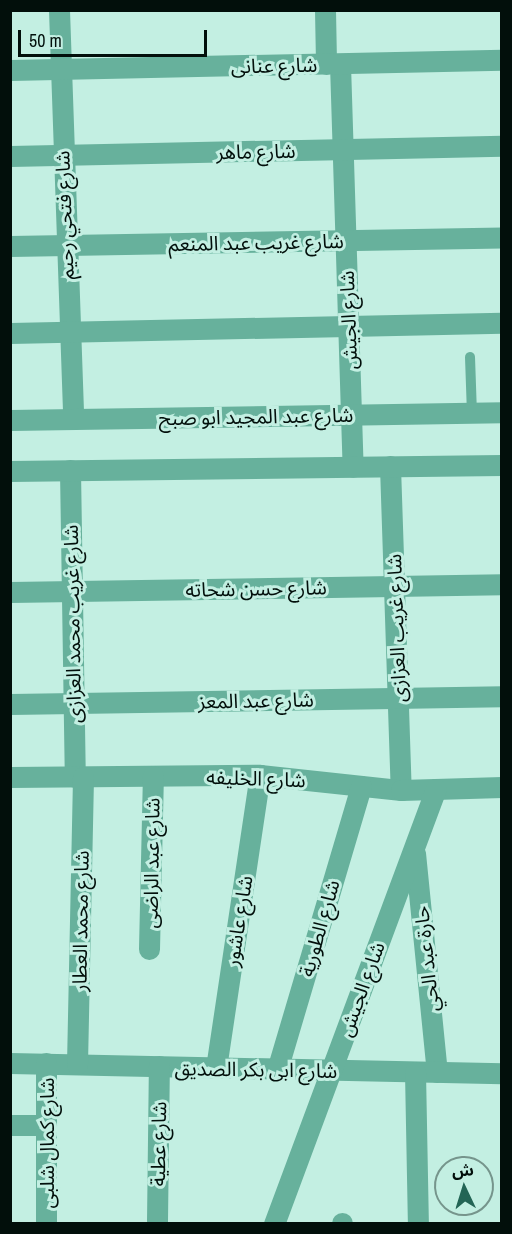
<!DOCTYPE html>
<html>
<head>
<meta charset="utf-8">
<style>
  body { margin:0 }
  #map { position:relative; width:512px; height:1234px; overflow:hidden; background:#c3efe2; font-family:"Archivo Narrow","Noto Sans Arabic",sans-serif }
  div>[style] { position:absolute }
  .lane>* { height:10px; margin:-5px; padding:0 5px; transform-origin:5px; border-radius:5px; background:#67b19c }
  .street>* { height:21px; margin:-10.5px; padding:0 10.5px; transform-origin:10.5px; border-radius:10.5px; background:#67b19c }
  span { translate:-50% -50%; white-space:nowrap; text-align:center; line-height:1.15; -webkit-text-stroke:6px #c3efe2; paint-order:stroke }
  .street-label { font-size:20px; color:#020f0b }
  .frame { position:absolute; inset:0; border:12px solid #020f0b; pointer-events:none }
  .north { position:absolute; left:434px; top:1156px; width:60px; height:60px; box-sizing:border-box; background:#c3efe2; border:2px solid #76958c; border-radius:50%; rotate:356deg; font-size:16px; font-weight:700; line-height:24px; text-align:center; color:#020f0b }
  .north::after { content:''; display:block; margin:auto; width:21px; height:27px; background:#236555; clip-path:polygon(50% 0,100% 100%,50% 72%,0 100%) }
  .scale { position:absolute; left:18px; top:30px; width:189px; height:27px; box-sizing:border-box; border:3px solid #020f0b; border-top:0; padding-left:8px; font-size:18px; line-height:21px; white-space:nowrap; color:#020f0b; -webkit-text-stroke:4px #c3efe2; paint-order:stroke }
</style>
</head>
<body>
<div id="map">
  <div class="lane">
    <div style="left:470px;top:357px;width:56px;rotate:88deg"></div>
  </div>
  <div class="street">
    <div style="left:59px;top:10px;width:409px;rotate:88deg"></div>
    <div style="left:325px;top:10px;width:54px;rotate:88.9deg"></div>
    <div style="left:340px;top:64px;width:403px;rotate:88.2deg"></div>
    <div style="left:10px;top:70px;width:492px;rotate:-1.2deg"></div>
    <div style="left:10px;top:156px;width:492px;rotate:-1.2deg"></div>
    <div style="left:10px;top:246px;width:492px;rotate:-1deg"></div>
    <div style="left:10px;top:333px;width:492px;rotate:-1.2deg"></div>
    <div style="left:10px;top:420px;width:492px;rotate:-0.9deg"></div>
    <div style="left:390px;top:466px;width:324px;rotate:88.1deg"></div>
    <div style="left:70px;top:470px;width:307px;rotate:89.1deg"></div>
    <div style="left:10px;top:471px;width:492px;rotate:-0.7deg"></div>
    <div style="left:10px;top:592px;width:492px;rotate:-0.9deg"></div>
    <div style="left:10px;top:704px;width:492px;rotate:-0.9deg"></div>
    <div style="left:10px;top:777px;width:250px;rotate:-0.5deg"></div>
    <div style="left:260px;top:775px;width:142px;rotate:6.1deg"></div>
    <div style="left:401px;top:790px;width:101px;rotate:-1.7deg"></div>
    <div style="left:415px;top:853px;width:220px;rotate:84.3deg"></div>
    <div style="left:149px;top:949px;width:173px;rotate:-88.7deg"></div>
    <div style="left:10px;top:1063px;width:492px;rotate:1.2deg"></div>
    <div style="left:46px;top:1063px;width:161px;rotate:90deg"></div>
    <div style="left:77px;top:1064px;width:287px;rotate:-88.8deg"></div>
    <div style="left:216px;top:1068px;width:296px;rotate:-81.5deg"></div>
    <div style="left:277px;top:1070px;width:296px;rotate:-73.5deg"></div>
    <div style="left:415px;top:1072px;width:152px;rotate:88.9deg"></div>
    <div style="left:10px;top:1125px;width:36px"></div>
    <div style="left:157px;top:1221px;width:155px;rotate:-89.3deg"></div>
    <div style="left:342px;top:1223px;width:1px;rotate:90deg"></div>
    <div style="left:274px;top:1224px;width:464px;rotate:-69.6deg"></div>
  </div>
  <div class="street-label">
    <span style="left:274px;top:65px;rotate:-1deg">شارع عنانى</span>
    <span style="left:256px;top:151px;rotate:-1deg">شارع ماهر</span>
    <span style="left:64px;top:215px;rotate:-92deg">شارع فتحي رحيم</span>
    <span style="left:256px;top:242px;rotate:-1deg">شارع غريب عبد المنعم</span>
    <span style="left:348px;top:320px;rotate:-92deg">شارع الجيش</span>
    <span style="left:256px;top:416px;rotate:-1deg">شارع عبد المجيد ابو صبح</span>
    <span style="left:256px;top:588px;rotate:-1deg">شارع حسن شحاته</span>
    <span style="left:72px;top:624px;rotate:-91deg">شارع غريب محمد العزازى</span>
    <span style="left:396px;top:628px;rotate:-92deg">شارع غريب العزازى</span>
    <span style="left:256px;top:700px;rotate:-1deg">شارع عبد المعز</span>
    <span style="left:256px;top:778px;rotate:2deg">شارع الخليفه</span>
    <span style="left:151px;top:863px;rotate:-89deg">شارع عبد الراضى</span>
    <span style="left:80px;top:921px;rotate:-89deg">شارع محمد العطار</span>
    <span style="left:238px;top:921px;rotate:-81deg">شارع عاشور</span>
    <span style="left:319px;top:928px;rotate:-74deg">شارع الطورية</span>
    <span style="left:426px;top:959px;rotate:-96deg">حارة عبد الحي</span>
    <span style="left:361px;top:989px;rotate:-70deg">شارع الجيش</span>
    <span style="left:256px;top:1069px;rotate:1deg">شارع ابى بكر الصديق</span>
    <span style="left:46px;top:1143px;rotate:-90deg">شارع كمال شلبى</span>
    <span style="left:158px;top:1144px;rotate:-89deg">شارع عطية</span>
  </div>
  <div class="frame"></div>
  <div class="north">ش</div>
  <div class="scale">50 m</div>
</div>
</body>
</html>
